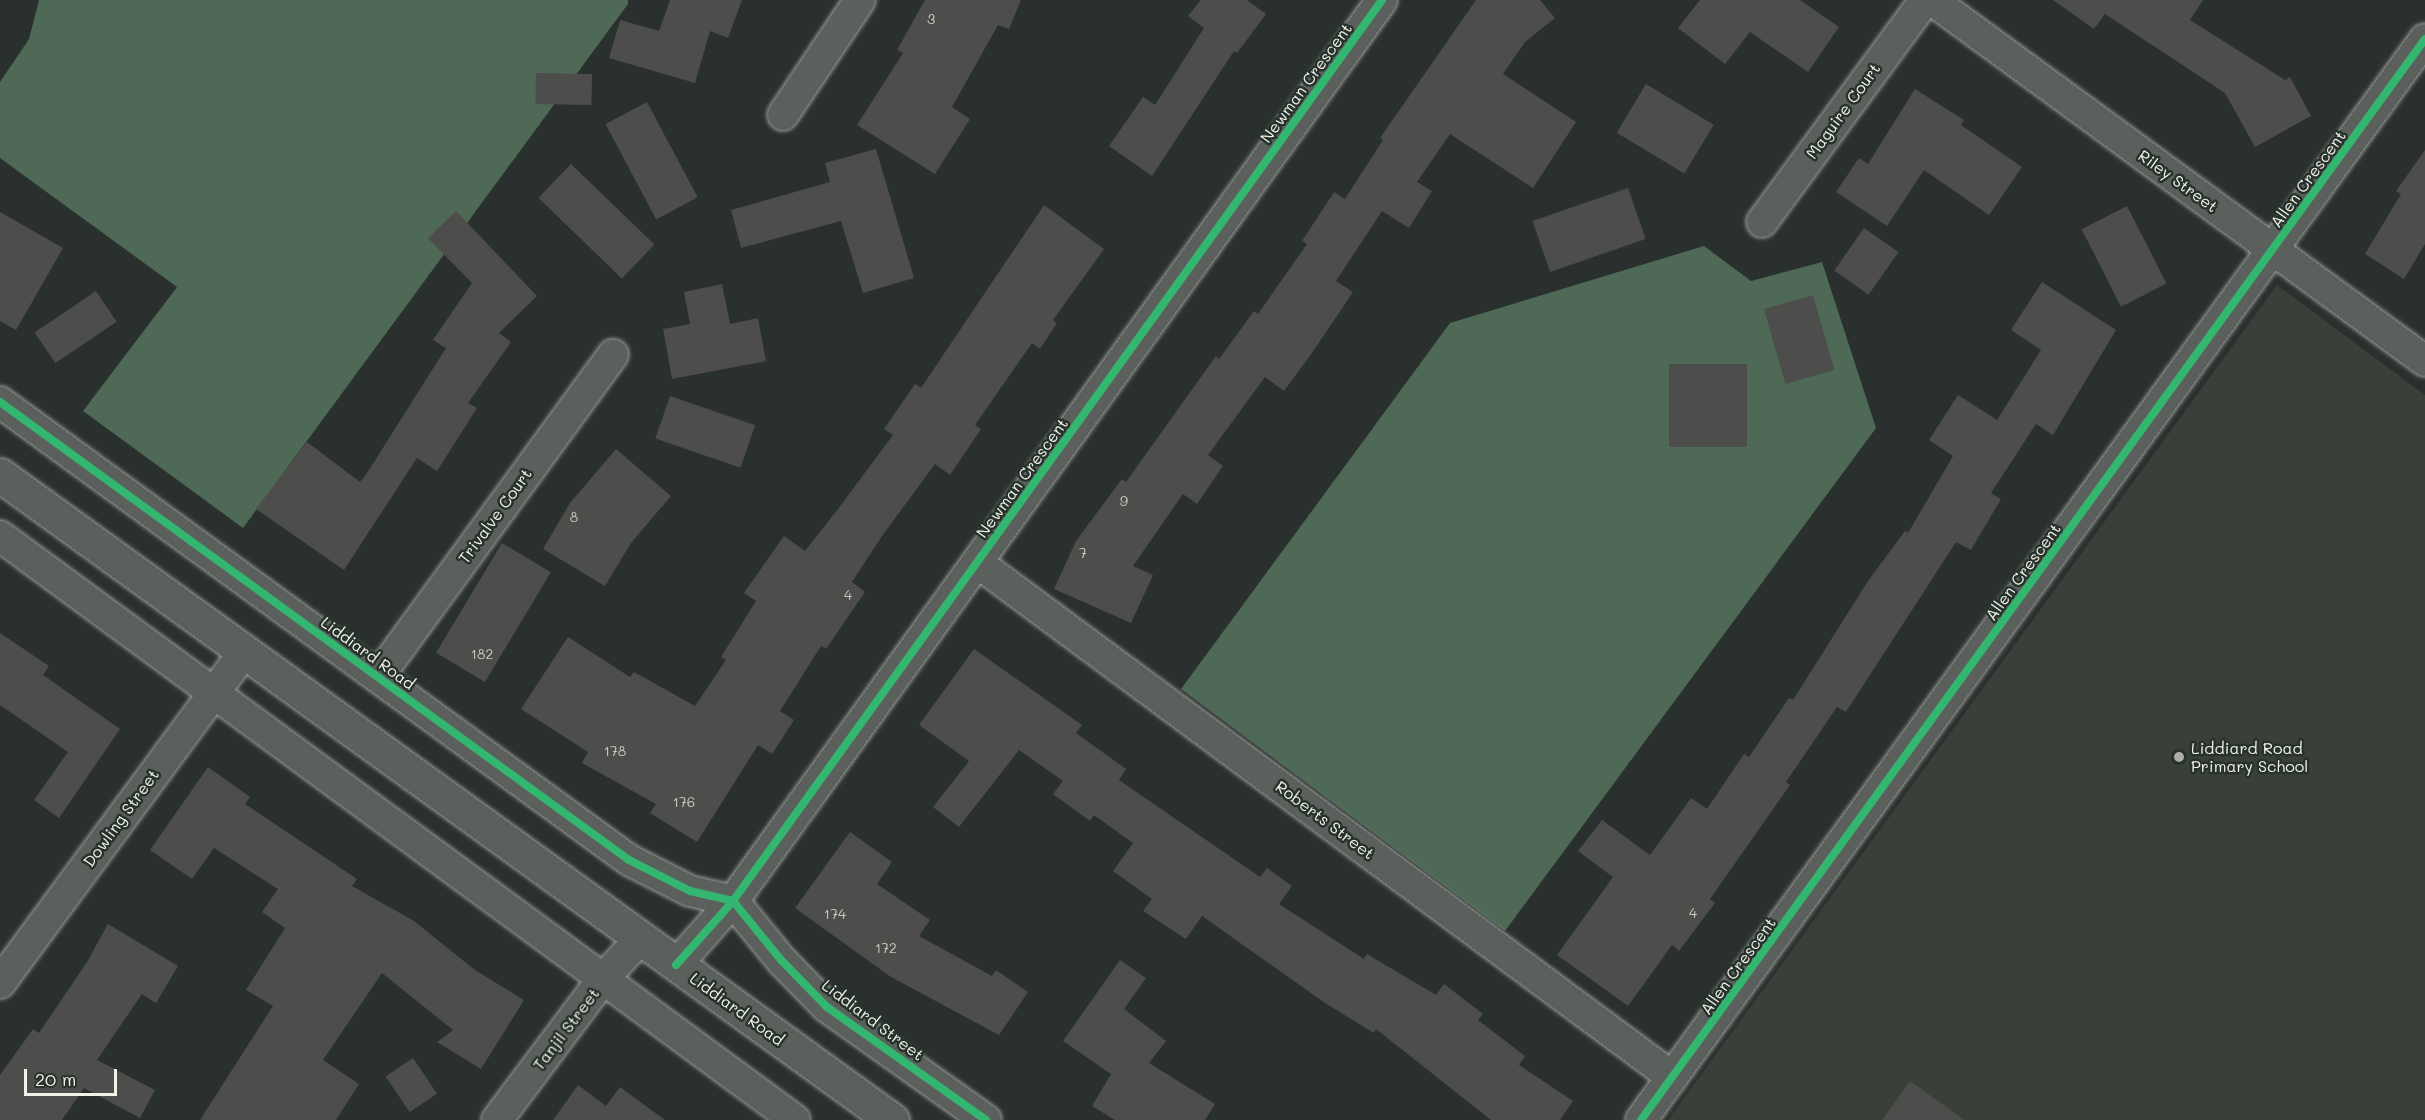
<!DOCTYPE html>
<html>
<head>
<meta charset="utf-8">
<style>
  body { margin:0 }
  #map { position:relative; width:2425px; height:1120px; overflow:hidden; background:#29302d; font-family:Mali,sans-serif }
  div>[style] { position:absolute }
  .built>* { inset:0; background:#3a4039 }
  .green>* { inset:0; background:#4e6955 }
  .building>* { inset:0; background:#4d4e4b; transform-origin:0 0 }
  .roads { filter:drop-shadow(0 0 2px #969996) drop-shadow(0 0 2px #969996) }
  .minor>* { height:30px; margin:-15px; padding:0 15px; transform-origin:15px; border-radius:15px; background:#5c605c }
  .tertiary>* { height:33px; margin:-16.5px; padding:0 16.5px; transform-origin:16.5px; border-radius:16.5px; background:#5c605c }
  .cycleway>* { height:8px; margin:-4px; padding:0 4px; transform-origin:4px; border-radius:4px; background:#33b770 }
  .dots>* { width:16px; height:16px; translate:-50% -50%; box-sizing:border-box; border:3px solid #26332d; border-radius:50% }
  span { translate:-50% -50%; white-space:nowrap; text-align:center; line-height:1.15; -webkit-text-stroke:5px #26332d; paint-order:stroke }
  .number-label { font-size:14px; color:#cac8c1 }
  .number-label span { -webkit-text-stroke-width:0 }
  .street-label { font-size:16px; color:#f4f1e8 }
  .poi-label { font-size:16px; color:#f4f1e8 }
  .left { translate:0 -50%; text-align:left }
  .scale { position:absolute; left:24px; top:1069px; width:93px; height:27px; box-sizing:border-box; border:3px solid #f4f1e8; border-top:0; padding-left:8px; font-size:18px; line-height:21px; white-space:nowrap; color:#f4f1e8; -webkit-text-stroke:4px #26332d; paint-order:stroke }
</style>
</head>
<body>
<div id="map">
  <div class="built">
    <div style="clip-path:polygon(2277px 285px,2425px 395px,2425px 1120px,1668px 1120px)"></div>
  </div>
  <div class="green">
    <div style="clip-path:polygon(39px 0,628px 0,628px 4px,243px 528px,83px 411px,177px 287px,0 158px,0 82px,29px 39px)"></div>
    <div style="clip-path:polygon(1704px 246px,1751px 281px,1822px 262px,1876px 428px,1505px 931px,1181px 689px,1450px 323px)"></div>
  </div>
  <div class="building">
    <div style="clip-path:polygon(670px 0,742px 0,728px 38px,710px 31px,695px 83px,609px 58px,620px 20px,659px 31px)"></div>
    <div style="clip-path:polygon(925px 0,1021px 0,1009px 29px,998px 25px,952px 107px,970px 119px,935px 174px,857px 125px,903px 53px,897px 50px)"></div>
    <div style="clip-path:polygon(1201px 0,1247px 0,1266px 14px,1237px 53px,1234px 51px,1152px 176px,1109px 146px,1143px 97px,1155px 105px,1204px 28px,1188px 16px)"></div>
    <div style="clip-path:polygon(1476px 0,1540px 0,1555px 18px,1525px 42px,1503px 74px,1576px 122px,1533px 188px,1450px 134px,1417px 182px,1432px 191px,1409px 228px,1382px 211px,1336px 281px,1353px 292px,1312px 353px,1284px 391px,1265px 377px,1208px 455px,1223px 466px,1197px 504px,1183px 494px,1133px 566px,1153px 575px,1131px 623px,1054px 589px,1076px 541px,1122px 479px,1126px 482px,1216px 356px,1219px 359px,1254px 311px,1258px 314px,1307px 244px,1302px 241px,1334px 192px,1345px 199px,1383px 140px,1380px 138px)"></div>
    <div style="clip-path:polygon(1700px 0,1800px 0,1839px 27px,1808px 72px,1750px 32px,1725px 64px,1678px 28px)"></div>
    <div style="clip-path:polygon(2053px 0,2203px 0,2190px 20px,2285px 80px,2290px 77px,2311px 116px,2255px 147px,2225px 93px,2105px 14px,2094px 29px)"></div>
    <div style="left:536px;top:73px;width:56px;height:31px;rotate:1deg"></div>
    <div style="left:1646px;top:84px;width:79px;height:57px;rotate:31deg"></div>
    <div style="clip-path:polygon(1915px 89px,1964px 120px,1961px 125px,2022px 167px,1989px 215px,1924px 170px,1887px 226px,1836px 192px,1859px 158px,1868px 164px)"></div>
    <div style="left:647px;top:102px;width:108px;height:47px;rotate:62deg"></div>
    <div style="clip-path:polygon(876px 149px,914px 278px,863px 293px,841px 221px,741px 248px,731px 210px,830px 182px,825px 163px)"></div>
    <div style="clip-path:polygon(2425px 150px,2425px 244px,2404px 279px,2365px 254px,2401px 194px,2396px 191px)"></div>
    <div style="left:571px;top:164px;width:116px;height:47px;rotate:44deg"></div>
    <div style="left:1628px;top:188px;width:54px;height:101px;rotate:71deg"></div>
    <div style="clip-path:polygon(1044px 205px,1104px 249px,1053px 320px,1057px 323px,1040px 349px,1032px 343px,975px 425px,981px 429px,950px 475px,935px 464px,882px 536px,852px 582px,865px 592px,826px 649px,821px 646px,780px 711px,794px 720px,772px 754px,758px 745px,697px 842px,650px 813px,656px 804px,582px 763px,588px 752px,521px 709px,568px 637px,630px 677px,634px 672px,695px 706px,726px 660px,721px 657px,756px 601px,744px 593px,784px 536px,805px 551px,841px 505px,893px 435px,884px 429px,915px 384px,921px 388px)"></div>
    <div style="left:2127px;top:206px;width:87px;height:51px;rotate:63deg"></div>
    <div style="clip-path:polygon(456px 211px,537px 296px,499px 333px,511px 342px,468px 403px,477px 408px,437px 471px,417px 458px,344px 570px,256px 509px,307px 442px,360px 482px,367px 473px,446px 348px,433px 340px,472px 283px,428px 238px)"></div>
    <div style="clip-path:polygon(0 212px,63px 248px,16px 330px,0 321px)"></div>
    <div style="left:1864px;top:228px;width:42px;height:52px;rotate:35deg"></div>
    <div style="clip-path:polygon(2042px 282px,2116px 330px,2053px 435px,2036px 424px,1991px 493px,2001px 499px,1971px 550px,1956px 542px,1846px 712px,1837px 707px,1786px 782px,1790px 785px,1710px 899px,1715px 903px,1679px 951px,1672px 945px,1628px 1006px,1557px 955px,1613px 877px,1578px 851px,1602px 820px,1650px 855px,1691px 798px,1707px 809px,1744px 754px,1749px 757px,1789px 698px,1793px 700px,1868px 581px,1905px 531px,1908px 533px,1953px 456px,1929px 440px,1958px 395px,1997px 420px,2041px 350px,2011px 330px)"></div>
    <div style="clip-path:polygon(722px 284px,730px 324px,758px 318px,766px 361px,672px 379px,663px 329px,690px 324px,684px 292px)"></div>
    <div style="left:96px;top:291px;width:37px;height:74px;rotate:56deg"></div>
    <div style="left:1813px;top:295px;width:78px;height:51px;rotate:74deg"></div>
    <div style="left:1747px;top:364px;width:83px;height:78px;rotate:90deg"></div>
    <div style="left:670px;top:396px;width:90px;height:45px;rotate:19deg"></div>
    <div style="clip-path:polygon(616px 449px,671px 496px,631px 543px,605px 586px,543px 549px,570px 503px)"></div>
    <div style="left:502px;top:543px;width:57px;height:128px;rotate:31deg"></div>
    <div style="clip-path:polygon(0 633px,49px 666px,43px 675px,120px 729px,59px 818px,34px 800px,68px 752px,0 705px)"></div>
    <div style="clip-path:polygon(974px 649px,1082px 725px,1076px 733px,1126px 769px,1119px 780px,1260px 877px,1267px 868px,1292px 886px,1279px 904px,1364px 959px,1367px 954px,1436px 995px,1444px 984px,1483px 1014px,1478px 1020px,1525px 1056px,1519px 1065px,1573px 1101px,1560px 1120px,1491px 1120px,1376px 1029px,1374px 1033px,1325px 1003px,1202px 916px,1186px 939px,1143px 911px,1152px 899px,1113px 871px,1133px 843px,1094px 815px,1090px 821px,1053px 794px,1063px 781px,1019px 750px,959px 827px,933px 807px,969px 761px,919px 725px)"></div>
    <div style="clip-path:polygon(208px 767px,250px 797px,245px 804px,357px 879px,352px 886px,414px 921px,475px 970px,524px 1000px,481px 1069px,437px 1042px,453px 1030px,382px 973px,323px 1060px,359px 1084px,336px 1120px,200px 1120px,273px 1006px,246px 990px,285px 928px,262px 912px,278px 889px,214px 848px,192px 879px,150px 850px)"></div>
    <div style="clip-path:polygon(850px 832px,892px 862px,877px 884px,930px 920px,919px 936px,992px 976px,996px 970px,1028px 992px,999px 1035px,891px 977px,795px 908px)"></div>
    <div style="clip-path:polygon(108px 924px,178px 966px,156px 1003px,142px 994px,97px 1060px,155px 1090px,140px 1118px,84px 1088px,62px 1120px,0 1120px,0 1075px,33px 1029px,39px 1033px,87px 962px)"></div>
    <div style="clip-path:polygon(1120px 960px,1146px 978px,1124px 1009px,1166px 1041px,1149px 1063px,1215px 1104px,1205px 1120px,1115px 1120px,1092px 1106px,1111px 1074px,1063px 1041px)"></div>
    <div style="left:413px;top:1058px;width:43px;height:33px;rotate:56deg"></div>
    <div style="clip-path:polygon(1910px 1081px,1964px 1120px,1882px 1120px)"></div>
    <div style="clip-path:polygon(578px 1085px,606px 1106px,620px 1087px,665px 1120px,553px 1120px)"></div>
  </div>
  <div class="roads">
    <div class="minor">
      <div style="left:1932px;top:0;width:611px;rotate:36.21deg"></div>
      <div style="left:783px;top:115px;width:138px;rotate:-56.2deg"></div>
      <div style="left:1762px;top:222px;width:275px;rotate:-53.7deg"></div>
      <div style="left:0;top:402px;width:778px;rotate:36.06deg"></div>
      <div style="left:629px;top:860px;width:68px;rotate:26.9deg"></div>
      <div style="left:690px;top:891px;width:44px;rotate:13.1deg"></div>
      <div style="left:733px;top:901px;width:77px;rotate:50.8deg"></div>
      <div style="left:782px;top:961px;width:64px;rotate:45.6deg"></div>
      <div style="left:827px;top:1007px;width:195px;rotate:35.4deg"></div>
      <div style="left:0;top:536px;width:986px;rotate:36.3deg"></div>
      <div style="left:978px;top:563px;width:864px;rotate:36.52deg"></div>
      <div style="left:378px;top:677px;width:399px;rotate:-53.9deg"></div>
      <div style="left:676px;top:965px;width:86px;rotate:-48.3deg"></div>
      <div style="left:733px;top:901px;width:1110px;rotate:-54.23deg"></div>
      <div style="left:0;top:983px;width:409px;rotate:-53.6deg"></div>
      <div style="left:497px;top:1120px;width:176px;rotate:-53.1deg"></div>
      <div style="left:603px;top:979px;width:53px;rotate:-47.3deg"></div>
      <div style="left:1641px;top:1120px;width:1335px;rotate:-54.05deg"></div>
    </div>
    <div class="tertiary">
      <div style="left:0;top:475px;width:1101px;rotate:35.87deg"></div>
    </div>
  </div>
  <div class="cycleway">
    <div style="left:0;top:402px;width:778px;rotate:36.06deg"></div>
    <div style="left:629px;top:860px;width:68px;rotate:26.9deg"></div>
    <div style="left:690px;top:891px;width:44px;rotate:13.1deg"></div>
    <div style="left:733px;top:901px;width:77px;rotate:50.8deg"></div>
    <div style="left:782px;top:961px;width:64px;rotate:45.6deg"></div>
    <div style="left:827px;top:1007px;width:195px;rotate:35.4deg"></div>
    <div style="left:676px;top:965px;width:86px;rotate:-48.3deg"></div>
    <div style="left:733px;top:901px;width:1110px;rotate:-54.23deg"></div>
    <div style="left:1641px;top:1120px;width:1335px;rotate:-54.05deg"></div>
  </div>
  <div class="dots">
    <div style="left:2179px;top:757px;background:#adada7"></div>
  </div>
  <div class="number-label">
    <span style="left:931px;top:19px">3</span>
    <span style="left:1124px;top:501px">9</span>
    <span style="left:574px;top:517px">8</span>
    <span style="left:1083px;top:553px">7</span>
    <span style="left:848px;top:595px">4</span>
    <span style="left:482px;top:654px">182</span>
    <span style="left:615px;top:751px">178</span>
    <span style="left:684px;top:802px">176</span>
    <span style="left:1693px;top:913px">4</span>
    <span style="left:835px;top:914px">174</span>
    <span style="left:886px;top:948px">172</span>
  </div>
  <div class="street-label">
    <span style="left:1306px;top:83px;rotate:-54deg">Newman Crescent</span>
    <span style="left:1843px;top:111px;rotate:-54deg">Maguire Court</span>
    <span style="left:2308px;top:179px;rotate:-54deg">Allen Crescent</span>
    <span style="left:2178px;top:181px;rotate:36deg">Riley Street</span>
    <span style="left:1022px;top:478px;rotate:-54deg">Newman Crescent</span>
    <span style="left:495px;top:516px;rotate:-54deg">Trivalve Court</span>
    <span style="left:2023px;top:572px;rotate:-54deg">Allen Crescent</span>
    <span style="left:368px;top:653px;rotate:36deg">Liddiard Road</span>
    <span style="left:121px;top:818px;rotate:-54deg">Dowling Street</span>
    <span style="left:1325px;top:820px;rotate:37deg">Roberts Street</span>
    <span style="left:1738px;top:966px;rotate:-54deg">Allen Crescent</span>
    <span style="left:737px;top:1009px;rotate:36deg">Liddiard Road</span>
    <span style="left:873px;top:1020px;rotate:37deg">Liddiard Street</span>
    <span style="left:566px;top:1029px;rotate:-53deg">Tanjil Street</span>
  </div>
  <div class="poi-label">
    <span class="left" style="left:2191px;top:757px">Liddiard Road<br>Primary School</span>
  </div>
  <div class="scale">20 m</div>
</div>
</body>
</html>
